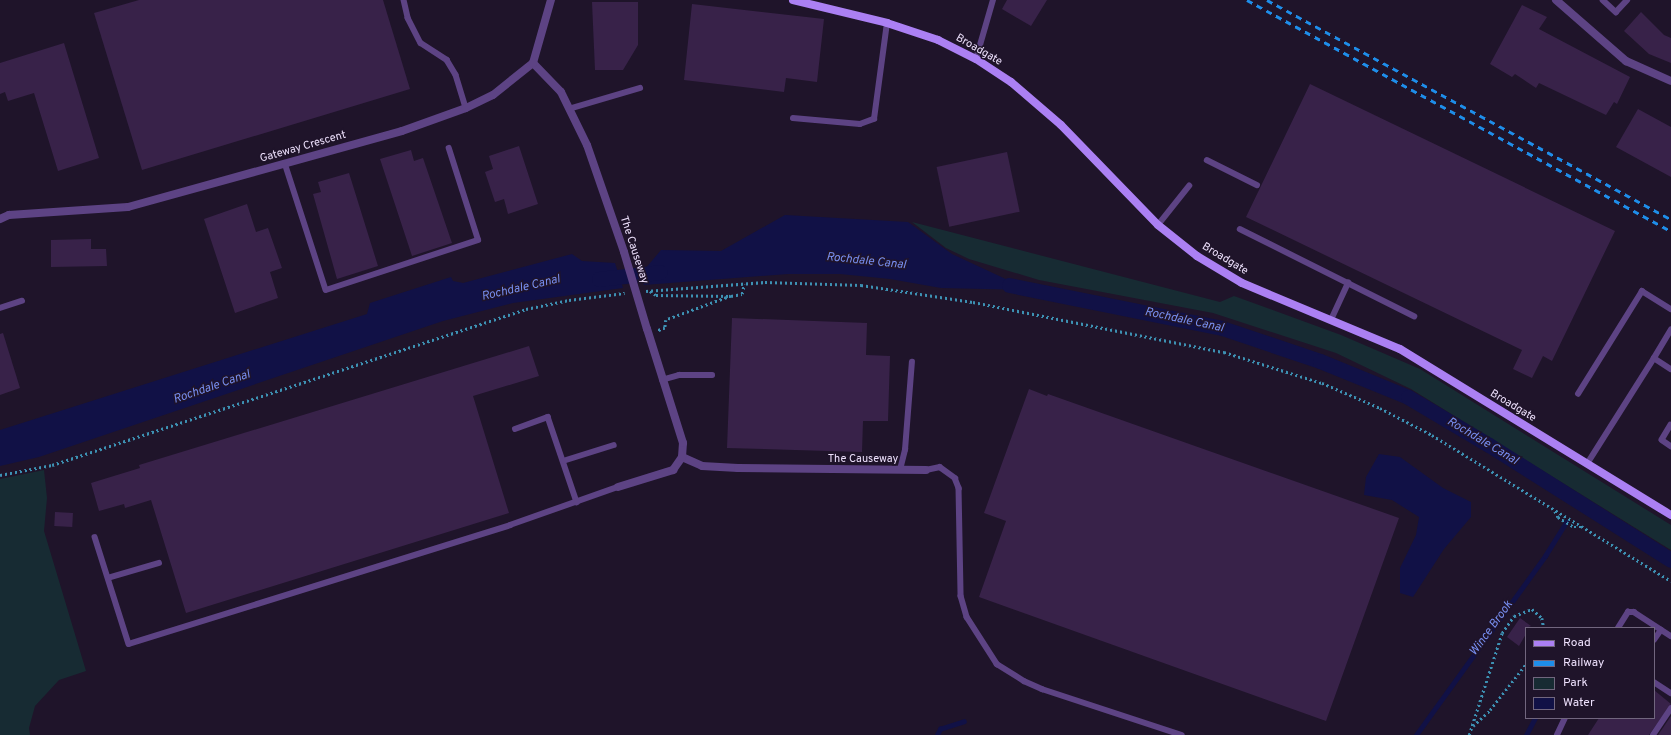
<!DOCTYPE html>
<html>
<head>
<meta charset="utf-8">
<style>
  body { margin:0 }
  #map { position:relative; width:1671px; height:735px; overflow:hidden; background:#1f142a; font-family:Overpass,sans-serif }
  div>[style] { position:absolute }
  .green>* { inset:0; background:#172b33 }
  .water>* { inset:0; background:#111146 }
  .stream>* { height:4.5px; margin:-2.25px; padding:0 2.25px; transform-origin:2.25px; border-radius:2.25px; background:#111146 }
  .canal>* { height:15px; margin:-7.5px; padding:0 7.5px; transform-origin:7.5px; border-radius:7.5px; background:#111146 }
  .building>* { inset:0; background:#382249; transform-origin:0 0 }
  .path>* { height:2.5px; margin-top:-1.25px; transform-origin:0; background:repeating-linear-gradient(90deg,#3d91b3 0 2px,transparent 0 5px) }
  .lane>* { height:5.5px; margin:-2.75px; padding:0 2.75px; transform-origin:2.75px; border-radius:2.75px; background:#5d4384 }
  .street>* { height:8px; margin:-4px; padding:0 4px; transform-origin:4px; border-radius:4px; background:#5d4384 }
  .secondary>* { height:8px; margin:-4px; padding:0 4px; transform-origin:4px; border-radius:4px; background:#ab80f3 }
  .rail>* { height:3px; margin-top:-1.5px; transform-origin:0; background:repeating-linear-gradient(90deg,#1e8eea 0 6px,transparent 0 11px) }
  .street-bridge>* { height:8px; margin:-4px; padding:0 4px; transform-origin:4px; border-radius:4px; background:#5d4384 }
  span { translate:-50% -50%; white-space:nowrap; text-align:center; line-height:1.15; -webkit-text-stroke:3px #1f142a; paint-order:stroke }
  .street-label { font-size:11px; color:#ede0fc }
  .water-label { font-size:12px; color:#788ff2; font-style:italic }
  .legend { position:absolute; left:1525px; top:627px; width:130px; height:92px; box-sizing:border-box; background:#1f142a; border:1px solid #71667e; margin:0; padding:5px 7px; list-style:none; font-size:12px; color:#ede0fc }
  .legend li { display:flex; align-items:center; gap:8px; height:20px }
  .legend b { width:20px; border:1px solid #71667e }
</style>
</head>
<body>
<div id="map">
  <div class="green">
    <div style="clip-path:polygon(912px 222px,1220px 302px,1234px 296px,1341px 335px,1420px 369px,1671px 525px,1671px 550px,1411px 389px,1336px 353px,1213px 313px,1039px 280px,969px 259px,946px 248px)"></div>
    <div style="clip-path:polygon(44px 470px,47px 498px,44px 531px,86px 671px,59px 680px,35px 706px,29px 728px,30px 735px,0 735px,0 479px)"></div>
  </div>
  <div class="water">
    <div style="clip-path:polygon(785px 215px,908px 222px,952px 254px,1029px 290px,941px 288px,890px 279px,840px 274px,788px 274px,644px 285px,640px 275px,661px 250px,721px 251px)"></div>
    <div style="clip-path:polygon(572px 254px,582px 261px,615px 263px,623px 288px,513px 303px,443px 321px,39px 457px,0 466px,0 430px,367px 314px,370px 303px,451px 277px,453px 281px,463px 283px)"></div>
    <div style="clip-path:polygon(1379px 454px,1400px 457px,1443px 488px,1471px 502px,1471px 517px,1444px 549px,1413px 597px,1400px 593px,1400px 568px,1416px 535px,1419px 517px,1392px 500px,1364px 495px,1366px 477px)"></div>
  </div>
  <div class="stream">
    <div style="left:937px;top:735px;width:7px;rotate:-63deg"></div>
    <div style="left:940px;top:729px;width:25px;rotate:-18deg"></div>
    <div style="left:1416px;top:735px;width:221px;rotate:-54.2deg"></div>
    <div style="left:1545px;top:556px;width:40px;rotate:-58deg"></div>
    <div style="left:1526px;top:735px;width:19px;rotate:-62deg"></div>
  </div>
  <div class="canal">
    <div style="left:599px;top:279px;width:61px;rotate:-6.5deg"></div>
    <div style="left:1009px;top:285px;width:217px;rotate:11.4deg"></div>
    <div style="left:1222px;top:328px;width:103px;rotate:18.6deg"></div>
    <div style="left:1320px;top:361px;width:95px;rotate:22.2deg"></div>
    <div style="left:1408px;top:397px;width:94px;rotate:30.7deg"></div>
    <div style="left:1489px;top:445px;width:215px;rotate:32.3deg"></div>
  </div>
  <div class="building">
    <div style="clip-path:polygon(139px 0,383px 0,410px 89px,142px 170px,94px 13px)"></div>
    <div style="clip-path:polygon(1007px 0,1047px 0,1031px 26px,1002px 9px)"></div>
    <div style="clip-path:polygon(592px 2px,638px 2px,638px 45px,623px 70px,595px 70px)"></div>
    <div style="clip-path:polygon(692px 4px,824px 19px,817px 82px,786px 78px,784px 92px,684px 80px)"></div>
    <div style="clip-path:polygon(1522px 5px,1547px 17px,1539px 29px,1630px 77px,1617px 104px,1614px 102px,1606px 115px,1539px 83px,1536px 88px,1515px 74px,1512px 77px,1490px 64px)"></div>
    <div style="clip-path:polygon(1641px 12px,1664px 35px,1671px 38px,1671px 63px,1649px 54px,1624px 31px)"></div>
    <div style="clip-path:polygon(64px 43px,99px 158px,58px 171px,34px 93px,8px 101px,5px 92px,0 94px,0 63px)"></div>
    <div style="clip-path:polygon(1310px 84px,1615px 231px,1552px 361px,1543px 356px,1532px 378px,1513px 369px,1522px 350px,1246px 217px)"></div>
    <div style="clip-path:polygon(1638px 109px,1671px 127px,1671px 177px,1616px 147px)"></div>
    <div style="clip-path:polygon(519px 146px,538px 204px,508px 214px,504px 199px,495px 202px,485px 172px,493px 169px,489px 156px)"></div>
    <div style="clip-path:polygon(411px 150px,414px 161px,423px 158px,452px 243px,412px 256px,380px 159px)"></div>
    <div style="left:1007px;top:152px;width:61px;height:72px;rotate:78deg"></div>
    <div style="clip-path:polygon(349px 173px,378px 266px,337px 279px,313px 194px,321px 192px,318px 182px)"></div>
    <div style="clip-path:polygon(247px 204px,256px 232px,268px 228px,282px 268px,270px 272px,278px 298px,235px 313px,204px 219px)"></div>
    <div style="clip-path:polygon(91px 239px,91px 249px,106px 249px,107px 266px,51px 267px,51px 240px)"></div>
    <div style="clip-path:polygon(732px 318px,867px 323px,866px 355px,890px 356px,888px 421px,863px 421px,862px 452px,727px 448px)"></div>
    <div style="clip-path:polygon(3px 333px,20px 388px,0 395px,0 334px)"></div>
    <div style="clip-path:polygon(529px 346px,539px 376px,473px 396px,509px 513px,186px 613px,151px 500px,125px 508px,124px 504px,99px 511px,91px 483px,140px 468px,139px 465px)"></div>
    <div style="clip-path:polygon(1029px 389px,1047px 396px,1048px 394px,1399px 518px,1326px 721px,979px 597px,1006px 521px,984px 513px)"></div>
    <div style="left:55px;top:512px;width:18px;height:14px;rotate:3deg"></div>
    <div style="clip-path:polygon(1520px 618px,1531px 626px,1526px 628px,1526px 634px,1519px 646px,1507px 637px)"></div>
    <div style="clip-path:polygon(1654px 690px,1671px 704px,1649px 735px,1588px 735px,1599px 718px,1654px 718px)"></div>
    <div style="clip-path:polygon(1671px 716px,1671px 735px,1658px 735px)"></div>
  </div>
  <div class="path">
    <div style="left:646px;top:291px;width:119px;rotate:-4.3deg"></div>
    <div style="left:765px;top:282px;width:96px;rotate:1.8deg"></div>
    <div style="left:861px;top:285px;width:113px;rotate:8.6deg"></div>
    <div style="left:973px;top:302px;width:256px;rotate:11.3deg"></div>
    <div style="left:1224px;top:352px;width:103px;rotate:17.6deg"></div>
    <div style="left:1322px;top:383px;width:63px;rotate:23.3deg"></div>
    <div style="left:1380px;top:408px;width:59px;rotate:27.4deg"></div>
    <div style="left:1432px;top:435px;width:280px;rotate:31.4deg"></div>
    <div style="left:650px;top:291px;width:7px;rotate:34deg"></div>
    <div style="left:656px;top:295px;width:75px;rotate:0.8deg"></div>
    <div style="left:731px;top:296px;width:69px;rotate:159.7deg"></div>
    <div style="left:666px;top:320px;width:8px;rotate:97deg"></div>
    <div style="left:665px;top:328px;width:9px;rotate:159deg"></div>
    <div style="left:731px;top:296px;width:11px;rotate:-10deg"></div>
    <div style="left:742px;top:294px;width:10px;rotate:-79deg"></div>
    <div style="left:0;top:475px;width:53px;rotate:-10.9deg"></div>
    <div style="left:52px;top:465px;width:499px;rotate:-18.2deg"></div>
    <div style="left:526px;top:309px;width:44px;rotate:-11.8deg"></div>
    <div style="left:569px;top:300px;width:56px;rotate:-7.1deg"></div>
    <div style="left:1555px;top:511px;width:7px;rotate:63deg"></div>
    <div style="left:1558px;top:517px;width:19px;rotate:32deg"></div>
    <div style="left:1574px;top:527px;width:7px"></div>
    <div style="left:1473px;top:726px;width:23px;rotate:-43deg"></div>
    <div style="left:1490px;top:710px;width:58px;rotate:-52deg"></div>
    <div style="left:1469px;top:735px;width:107px;rotate:-72.1deg"></div>
    <div style="left:1502px;top:633px;width:21px;rotate:-55deg"></div>
    <div style="left:1514px;top:616px;width:19px;rotate:-21deg"></div>
    <div style="left:1532px;top:609px;width:13px;rotate:42deg"></div>
    <div style="left:1542px;top:618px;width:10px;rotate:79deg"></div>
  </div>
  <div class="lane">
    <div style="left:404px;top:0;width:18px;rotate:77deg"></div>
    <div style="left:408px;top:18px;width:28px;rotate:63deg"></div>
    <div style="left:421px;top:43px;width:31px;rotate:33deg"></div>
    <div style="left:447px;top:60px;width:17px;rotate:59deg"></div>
    <div style="left:456px;top:75px;width:34px;rotate:73deg"></div>
    <div style="left:1603px;top:0;width:18px;rotate:43deg"></div>
    <div style="left:1616px;top:12px;width:16px;rotate:-47deg"></div>
    <div style="left:976px;top:59px;width:61px;rotate:-73.9deg"></div>
    <div style="left:569px;top:109px;width:74px;rotate:-16.5deg"></div>
    <div style="left:793px;top:118px;width:67px;rotate:5.1deg"></div>
    <div style="left:860px;top:124px;width:15px;rotate:-20deg"></div>
    <div style="left:874px;top:119px;width:97px;rotate:-82.3deg"></div>
    <div style="left:1207px;top:160px;width:56px;rotate:26.6deg"></div>
    <div style="left:285px;top:163px;width:133px;rotate:72.1deg"></div>
    <div style="left:326px;top:290px;width:160px;rotate:-18.2deg"></div>
    <div style="left:478px;top:240px;width:96px;rotate:-107.7deg"></div>
    <div style="left:1158px;top:225px;width:50px;rotate:-51.5deg"></div>
    <div style="left:1240px;top:229px;width:195px;rotate:26.6deg"></div>
    <div style="left:0;top:308px;width:23px;rotate:-18deg"></div>
    <div style="left:1331px;top:320px;width:41px;rotate:-65.3deg"></div>
    <div style="left:1654px;top:358px;width:33px;rotate:-59deg"></div>
    <div style="left:662px;top:380px;width:18px;rotate:-16deg"></div>
    <div style="left:679px;top:375px;width:33px"></div>
    <div style="left:1578px;top:394px;width:121px;rotate:-58.1deg"></div>
    <div style="left:1642px;top:291px;width:34px;rotate:32deg"></div>
    <div style="left:1671px;top:425px;width:17px;rotate:121deg"></div>
    <div style="left:1662px;top:440px;width:11px;rotate:34deg"></div>
    <div style="left:515px;top:429px;width:35px;rotate:-20deg"></div>
    <div style="left:548px;top:417px;width:90px;rotate:71.2deg"></div>
    <div style="left:563px;top:461px;width:53px;rotate:-17.4deg"></div>
    <div style="left:1587px;top:464px;width:125px;rotate:-57.7deg"></div>
    <div style="left:1654px;top:358px;width:20px;rotate:33deg"></div>
    <div style="left:900px;top:470px;width:21px;rotate:-76deg"></div>
    <div style="left:905px;top:450px;width:88px;rotate:-85.5deg"></div>
    <div style="left:926px;top:470px;width:14px;rotate:-12deg"></div>
    <div style="left:940px;top:467px;width:19px;rotate:36deg"></div>
    <div style="left:955px;top:478px;width:11px;rotate:68deg"></div>
    <div style="left:959px;top:488px;width:108px;rotate:88.9deg"></div>
    <div style="left:961px;top:596px;width:22px;rotate:74deg"></div>
    <div style="left:967px;top:617px;width:56px;rotate:57.4deg"></div>
    <div style="left:997px;top:664px;width:32px;rotate:32deg"></div>
    <div style="left:1024px;top:681px;width:20px;rotate:24deg"></div>
    <div style="left:1042px;top:689px;width:147px;rotate:18.2deg"></div>
    <div style="left:95px;top:537px;width:112px;rotate:72.4deg"></div>
    <div style="left:129px;top:644px;width:399px;rotate:-17.3deg"></div>
    <div style="left:510px;top:525px;width:114px;rotate:-19.4deg"></div>
    <div style="left:108px;top:578px;width:53px;rotate:-16.4deg"></div>
    <div style="left:1618px;top:628px;width:19px;rotate:-58deg"></div>
    <div style="left:1628px;top:612px;width:6px"></div>
    <div style="left:1634px;top:612px;width:44px;rotate:33deg"></div>
    <div style="left:1654px;top:640px;width:12px;rotate:-55deg"></div>
    <div style="left:1654px;top:682px;width:20px;rotate:33deg"></div>
    <div style="left:1557px;top:735px;width:19px;rotate:-65deg"></div>
    <div style="left:1653px;top:735px;width:32px;rotate:-56deg"></div>
  </div>
  <div class="street">
    <div style="left:1556px;top:0;width:93px;rotate:41.1deg"></div>
    <div style="left:1626px;top:61px;width:49px;rotate:24deg"></div>
    <div style="left:533px;top:63px;width:40px;rotate:46deg"></div>
    <div style="left:561px;top:92px;width:59px;rotate:63.9deg"></div>
    <div style="left:587px;top:145px;width:113px;rotate:70.9deg"></div>
    <div style="left:0;top:219px;width:10px;rotate:-24deg"></div>
    <div style="left:9px;top:215px;width:119px;rotate:-3.8deg"></div>
    <div style="left:128px;top:207px;width:284px;rotate:-15.5deg"></div>
    <div style="left:402px;top:131px;width:68px;rotate:-19.8deg"></div>
    <div style="left:466px;top:108px;width:30px;rotate:-26deg"></div>
    <div style="left:493px;top:95px;width:51px;rotate:-38.7deg"></div>
    <div style="left:533px;top:63px;width:66px;rotate:-74.1deg"></div>
    <div style="left:682px;top:457px;width:22px;rotate:24deg"></div>
    <div style="left:702px;top:466px;width:36px;rotate:3deg"></div>
    <div style="left:738px;top:468px;width:188px;rotate:0.6deg"></div>
    <div style="left:618px;top:487px;width:58px;rotate:-17.2deg"></div>
    <div style="left:673px;top:470px;width:16px;rotate:-55deg"></div>
    <div style="left:682px;top:457px;width:14px;rotate:-86deg"></div>
    <div style="left:683px;top:443px;width:120px;rotate:-107.5deg"></div>
  </div>
  <div class="secondary">
    <div style="left:793px;top:0;width:97px;rotate:13.7deg"></div>
    <div style="left:887px;top:23px;width:54px;rotate:18.4deg"></div>
    <div style="left:938px;top:40px;width:42px;rotate:26.6deg"></div>
    <div style="left:976px;top:59px;width:42px;rotate:33.3deg"></div>
    <div style="left:1011px;top:82px;width:66px;rotate:40.7deg"></div>
    <div style="left:1061px;top:125px;width:139px;rotate:45.9deg"></div>
    <div style="left:1158px;top:225px;width:50px;rotate:38.5deg"></div>
    <div style="left:1197px;top:256px;width:52px;rotate:31deg"></div>
    <div style="left:1242px;top:283px;width:171px;rotate:22.7deg"></div>
    <div style="left:1400px;top:349px;width:318px;rotate:31.5deg"></div>
  </div>
  <div class="rail">
    <div style="left:1247px;top:0;width:483px;rotate:28.6deg"></div>
    <div style="left:1267px;top:0;width:460px;rotate:28.5deg"></div>
  </div>
  <div class="street-bridge">
    <div style="left:624px;top:252px;width:80px;rotate:73.4deg"></div>
  </div>
  <div class="street-label">
    <span style="left:979px;top:50px;rotate:30deg">Broadgate</span>
    <span style="left:303px;top:147px;rotate:-16deg">Gateway Crescent</span>
    <span style="left:634px;top:250px;rotate:72deg">The Causeway</span>
    <span style="left:1225px;top:259px;rotate:31deg">Broadgate</span>
    <span style="left:1513px;top:406px;rotate:31deg">Broadgate</span>
    <span style="left:863px;top:459px">The Causeway</span>
  </div>
  <div class="water-label">
    <span style="left:866px;top:262px;rotate:6deg">Rochdale Canal</span>
    <span style="left:521px;top:289px;rotate:-13deg">Rochdale Canal</span>
    <span style="left:1184px;top:321px;rotate:12deg">Rochdale Canal</span>
    <span style="left:212px;top:388px;rotate:-19deg">Rochdale Canal</span>
    <span style="left:1482px;top:442px;rotate:31deg">Rochdale Canal</span>
    <span style="left:1492px;top:629px;rotate:-54deg">Wince Brook</span>
  </div>
  <ul class="legend">
  <li><b style="height:5px;background:#ab80f3"></b>Road</li>
  <li><b style="height:5px;background:#1e8eea"></b>Railway</li>
  <li><b style="height:11px;background:#172b33"></b>Park</li>
  <li><b style="height:11px;background:#111146"></b>Water</li>
  </ul>
</div>
</body>
</html>
